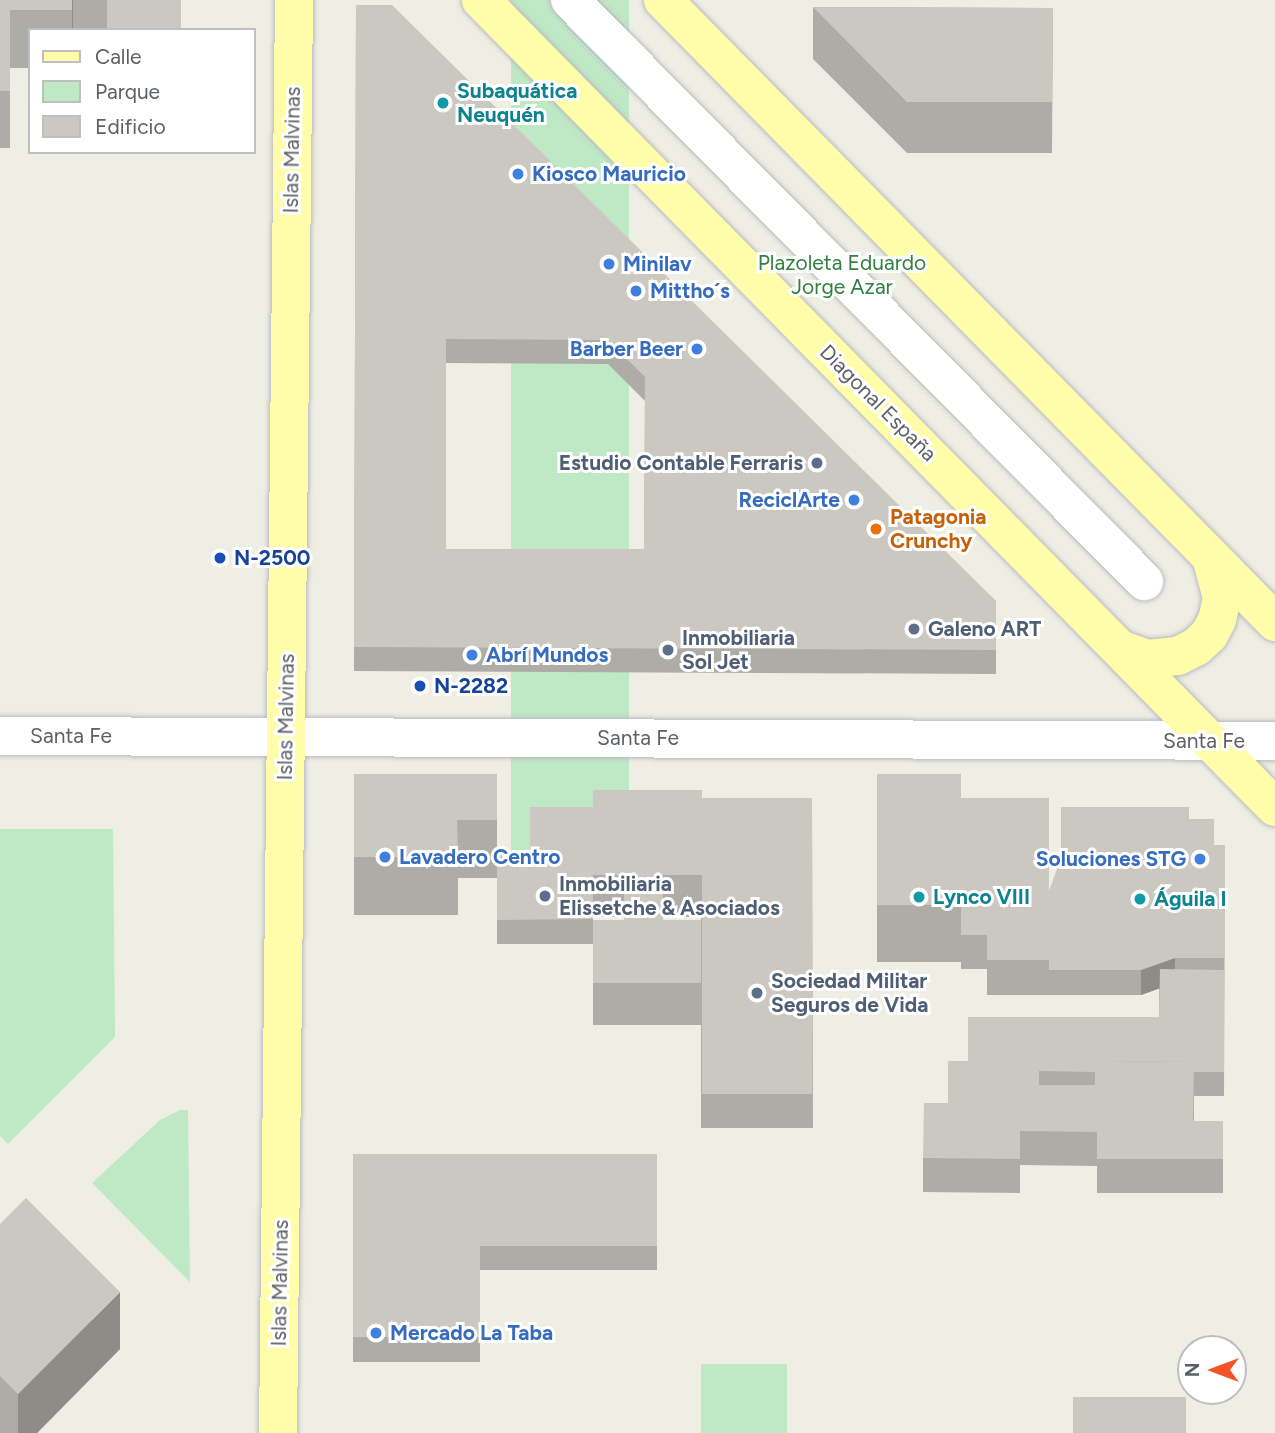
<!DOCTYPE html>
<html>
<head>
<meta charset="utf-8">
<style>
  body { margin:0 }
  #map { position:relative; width:1275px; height:1433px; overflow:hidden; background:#efeee4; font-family:Figtree,sans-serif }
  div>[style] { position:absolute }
  .green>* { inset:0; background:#bfe8c5; transform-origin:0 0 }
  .roads { filter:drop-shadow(0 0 2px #b9bbc1) drop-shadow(0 0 2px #b9bbc1) }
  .minor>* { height:38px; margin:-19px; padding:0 19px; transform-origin:19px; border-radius:19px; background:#fff }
  .major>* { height:38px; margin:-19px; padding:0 19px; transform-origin:19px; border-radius:19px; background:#fffda9 }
  .wall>* { inset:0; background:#aeaca6 }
  .shaded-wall>* { inset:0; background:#8d8c87; transform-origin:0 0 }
  .building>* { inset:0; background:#cac8c1; transform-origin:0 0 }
  .dots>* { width:19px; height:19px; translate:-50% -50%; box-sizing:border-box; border:4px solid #fff; border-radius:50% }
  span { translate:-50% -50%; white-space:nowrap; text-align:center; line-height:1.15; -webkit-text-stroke:6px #fff; paint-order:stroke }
  .culture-label { font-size:21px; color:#0d838f; font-weight:700 }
  .left { translate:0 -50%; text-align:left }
  .street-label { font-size:21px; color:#5c5f65 }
  .shop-label { font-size:21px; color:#366cbe; font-weight:700 }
  .right { translate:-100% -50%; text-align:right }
  .park-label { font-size:21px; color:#30813e }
  .service-label { font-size:21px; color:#4e5e75; font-weight:700 }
  .food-label { font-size:21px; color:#c56008; font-weight:700 }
  .transit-label { font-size:21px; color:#164399; font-weight:700 }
  .legend { position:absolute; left:28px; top:28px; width:228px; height:126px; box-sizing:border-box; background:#fff; border:2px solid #bebfc1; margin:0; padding:9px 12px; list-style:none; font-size:21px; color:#5c5f65 }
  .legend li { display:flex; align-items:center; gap:14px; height:35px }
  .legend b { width:35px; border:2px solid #bebfc1 }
  .north { position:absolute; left:1177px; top:1335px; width:70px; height:70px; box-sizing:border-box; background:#fff; border:2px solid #bebfc1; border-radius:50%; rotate:270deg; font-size:19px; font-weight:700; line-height:28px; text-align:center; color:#5c5f65 }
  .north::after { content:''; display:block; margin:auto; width:24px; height:32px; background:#f25327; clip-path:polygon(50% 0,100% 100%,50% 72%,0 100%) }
</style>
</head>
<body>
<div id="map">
  <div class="green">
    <div style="left:511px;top:0;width:118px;height:859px"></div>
    <div style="clip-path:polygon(0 829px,113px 829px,115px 1037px,8px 1144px,0 1136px)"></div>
    <div style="clip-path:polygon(180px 1110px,188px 1110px,190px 1282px,92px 1183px,160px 1120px)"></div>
    <div style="left:701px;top:1364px;width:86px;height:69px"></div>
  </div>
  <div class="roads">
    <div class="minor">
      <div style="left:570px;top:0;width:817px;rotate:45.35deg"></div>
      <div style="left:0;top:736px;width:1275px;rotate:0.22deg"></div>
    </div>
    <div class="major">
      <div style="left:481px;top:0;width:1132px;rotate:45.47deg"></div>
      <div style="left:663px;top:0;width:873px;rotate:45.46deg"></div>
      <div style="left:1120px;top:649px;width:30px;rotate:20deg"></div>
      <div style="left:1148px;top:659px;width:30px;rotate:-6deg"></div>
      <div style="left:1178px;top:656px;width:20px;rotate:-27deg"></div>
      <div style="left:1196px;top:647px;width:18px;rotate:-43deg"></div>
      <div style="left:1209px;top:635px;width:17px;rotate:-62deg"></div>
      <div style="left:1217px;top:620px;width:23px;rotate:-77deg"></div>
      <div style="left:1222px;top:598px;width:42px;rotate:-105deg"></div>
      <div style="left:278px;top:1433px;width:1433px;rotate:-89.36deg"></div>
    </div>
  </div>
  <div class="wall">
    <div style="clip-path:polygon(0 0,181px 0,181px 30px,30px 30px,30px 68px,10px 68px,10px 148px,0 148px)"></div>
    <div style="clip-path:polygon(evenodd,356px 5px,996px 601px,996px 674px,354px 671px,356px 5px,446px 363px,608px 364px,645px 401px,644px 549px,446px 549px,446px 363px)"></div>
    <div style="clip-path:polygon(813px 7px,1053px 8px,1052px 153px,907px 153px,813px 59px)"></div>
    <div style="clip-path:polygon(evenodd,354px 774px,497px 774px,497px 853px,530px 853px,593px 807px,702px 798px,812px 798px,813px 1128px,701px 1128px,701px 917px,663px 917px,663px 920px,701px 920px,701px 1025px,593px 1025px,593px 944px,497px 944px,497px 878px,458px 878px,458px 915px,354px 915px,354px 774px,593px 917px,624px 917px,624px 920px,593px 920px,593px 917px)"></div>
    <div style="clip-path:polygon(877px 774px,961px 798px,1049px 891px,1189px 819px,1214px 845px,1225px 845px,1224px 1096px,1194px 1096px,1194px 1121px,1223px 1121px,1223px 1193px,1097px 1193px,1097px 1166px,1020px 1165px,1020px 1193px,923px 1192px,923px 1158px,968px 1061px,1159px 1017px,1159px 988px,1141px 995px,987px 995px,987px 969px,961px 969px,961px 962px,877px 962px)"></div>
    <div style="clip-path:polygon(353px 1154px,657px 1154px,657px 1270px,480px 1270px,480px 1362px,353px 1362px)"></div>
    <div style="clip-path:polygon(0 1224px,120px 1349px,37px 1433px,0 1433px)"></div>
  </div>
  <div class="shaded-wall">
    <div style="left:72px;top:0;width:1px;height:30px"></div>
    <div style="clip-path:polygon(1175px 958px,1175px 983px,1141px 995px,1141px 970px)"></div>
    <div style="clip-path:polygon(120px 1292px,120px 1349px,37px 1433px,18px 1433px,18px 1394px)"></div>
  </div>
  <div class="building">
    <div style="clip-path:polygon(0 0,72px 0,72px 10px,10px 10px,10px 91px,0 91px)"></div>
    <div style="left:107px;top:0;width:74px;height:30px"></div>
    <div style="clip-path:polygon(evenodd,356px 5px,392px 5px,996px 601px,996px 650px,354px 647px,356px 5px,446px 339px,608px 340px,645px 377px,644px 549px,446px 549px,446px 339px)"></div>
    <div style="clip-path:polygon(813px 7px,1053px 8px,1052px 102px,907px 102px)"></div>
    <div style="clip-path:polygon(354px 774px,497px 774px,497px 820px,457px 820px,458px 857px,354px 857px)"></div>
    <div style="left:877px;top:774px;width:84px;height:131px"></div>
    <div style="clip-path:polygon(593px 790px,702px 790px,702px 875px,663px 875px,663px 920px,701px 920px,701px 983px,593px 983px,593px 920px,624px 920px,624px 875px,593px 875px)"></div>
    <div style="left:702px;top:798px;width:110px;height:296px"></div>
    <div style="clip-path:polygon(961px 798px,1049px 798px,1049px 960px,987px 960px,987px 935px,961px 935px)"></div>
    <div style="clip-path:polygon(530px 807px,593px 807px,593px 919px,497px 920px,497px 853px,530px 853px)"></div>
    <div style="clip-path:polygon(1061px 807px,1189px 807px,1189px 819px,1214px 819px,1214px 845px,1225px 845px,1225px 958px,1175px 958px,1141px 970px,1049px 970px,1049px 891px,1061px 858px)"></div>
    <div style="clip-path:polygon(1160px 969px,1224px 970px,1224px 1072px,1194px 1072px,1194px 1062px,1095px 1061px,1095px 1072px,1039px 1071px,1039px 1061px,968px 1061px,968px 1017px,1159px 1017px)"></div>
    <div style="clip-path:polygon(948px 1061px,1039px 1061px,1039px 1085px,1095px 1085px,1095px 1061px,1194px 1062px,1193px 1121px,1223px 1121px,1223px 1159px,1097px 1159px,1097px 1132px,1020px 1131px,1020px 1159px,923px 1158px,924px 1103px,948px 1103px)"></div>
    <div style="clip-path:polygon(353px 1154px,657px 1154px,657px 1246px,480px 1246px,480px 1337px,353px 1337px)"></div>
    <div style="clip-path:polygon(26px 1198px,120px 1292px,18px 1394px,0 1376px,0 1224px)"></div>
    <div style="left:1073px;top:1397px;width:113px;height:36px"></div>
  </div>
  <div class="dots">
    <div style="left:443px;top:103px;background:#0f9aa8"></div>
    <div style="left:518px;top:174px;background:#3f7fe0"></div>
    <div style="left:609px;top:264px;background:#3f7fe0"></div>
    <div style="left:636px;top:291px;background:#3f7fe0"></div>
    <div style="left:697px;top:349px;background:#3f7fe0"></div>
    <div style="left:817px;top:463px;background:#5c6f8a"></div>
    <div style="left:854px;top:500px;background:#3f7fe0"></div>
    <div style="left:876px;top:529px;background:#e8710a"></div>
    <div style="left:220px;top:558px;background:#1a4fb4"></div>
    <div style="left:914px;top:629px;background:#5c6f8a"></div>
    <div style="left:668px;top:650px;background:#5c6f8a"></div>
    <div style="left:472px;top:655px;background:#3f7fe0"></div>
    <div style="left:420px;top:686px;background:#1a4fb4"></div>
    <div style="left:385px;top:857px;background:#3f7fe0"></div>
    <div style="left:1200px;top:859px;background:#3f7fe0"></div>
    <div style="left:545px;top:896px;background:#5c6f8a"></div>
    <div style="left:919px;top:897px;background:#0f9aa8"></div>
    <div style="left:1140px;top:899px;background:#0f9aa8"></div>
    <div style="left:757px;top:993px;background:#5c6f8a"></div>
    <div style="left:376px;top:1333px;background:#3f7fe0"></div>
  </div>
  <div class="culture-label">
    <span class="left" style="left:457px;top:103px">Subaquática<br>Neuquén</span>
    <span class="left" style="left:933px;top:897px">Lynco VIII</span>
    <span class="left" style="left:1154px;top:899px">Águila I</span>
  </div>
  <div class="street-label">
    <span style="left:292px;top:150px;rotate:-89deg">Islas Malvinas</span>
    <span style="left:878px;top:403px;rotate:45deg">Diagonal España</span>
    <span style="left:286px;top:717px;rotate:-89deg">Islas Malvinas</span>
    <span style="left:71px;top:736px">Santa Fe</span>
    <span style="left:638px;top:738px">Santa Fe</span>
    <span style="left:1204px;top:741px">Santa Fe</span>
    <span style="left:280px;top:1283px;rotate:-89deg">Islas Malvinas</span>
  </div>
  <div class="shop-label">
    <span class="left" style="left:532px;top:174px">Kiosco Mauricio</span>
    <span class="left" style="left:623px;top:264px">Minilav</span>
    <span class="left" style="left:650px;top:291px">Mittho´s</span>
    <span class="right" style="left:683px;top:349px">Barber Beer</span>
    <span class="right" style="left:840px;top:500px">ReciclArte</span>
    <span class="left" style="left:486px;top:655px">Abrí Mundos</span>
    <span class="left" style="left:399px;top:857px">Lavadero Centro</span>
    <span class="right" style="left:1186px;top:859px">Soluciones STG</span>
    <span class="left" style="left:390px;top:1333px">Mercado La Taba</span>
  </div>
  <div class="park-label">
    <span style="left:842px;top:275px">Plazoleta Eduardo<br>Jorge Azar</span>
  </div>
  <div class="service-label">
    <span class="right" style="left:803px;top:463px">Estudio Contable Ferraris</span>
    <span class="left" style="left:928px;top:629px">Galeno ART</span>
    <span class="left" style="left:682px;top:650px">Inmobiliaria<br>Sol Jet</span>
    <span class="left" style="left:559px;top:896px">Inmobiliaria<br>Elissetche &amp; Asociados</span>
    <span class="left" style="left:771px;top:993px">Sociedad Militar<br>Seguros de Vida</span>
  </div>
  <div class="food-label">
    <span class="left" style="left:890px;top:529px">Patagonia<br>Crunchy</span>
  </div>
  <div class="transit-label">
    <span class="left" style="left:234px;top:558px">N-2500</span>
    <span class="left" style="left:434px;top:686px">N-2282</span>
  </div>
  <ul class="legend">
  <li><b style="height:9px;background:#fffda9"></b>Calle</li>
  <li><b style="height:19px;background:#bfe8c5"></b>Parque</li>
  <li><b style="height:19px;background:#cac8c1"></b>Edificio</li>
  </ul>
  <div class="north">N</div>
</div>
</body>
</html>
